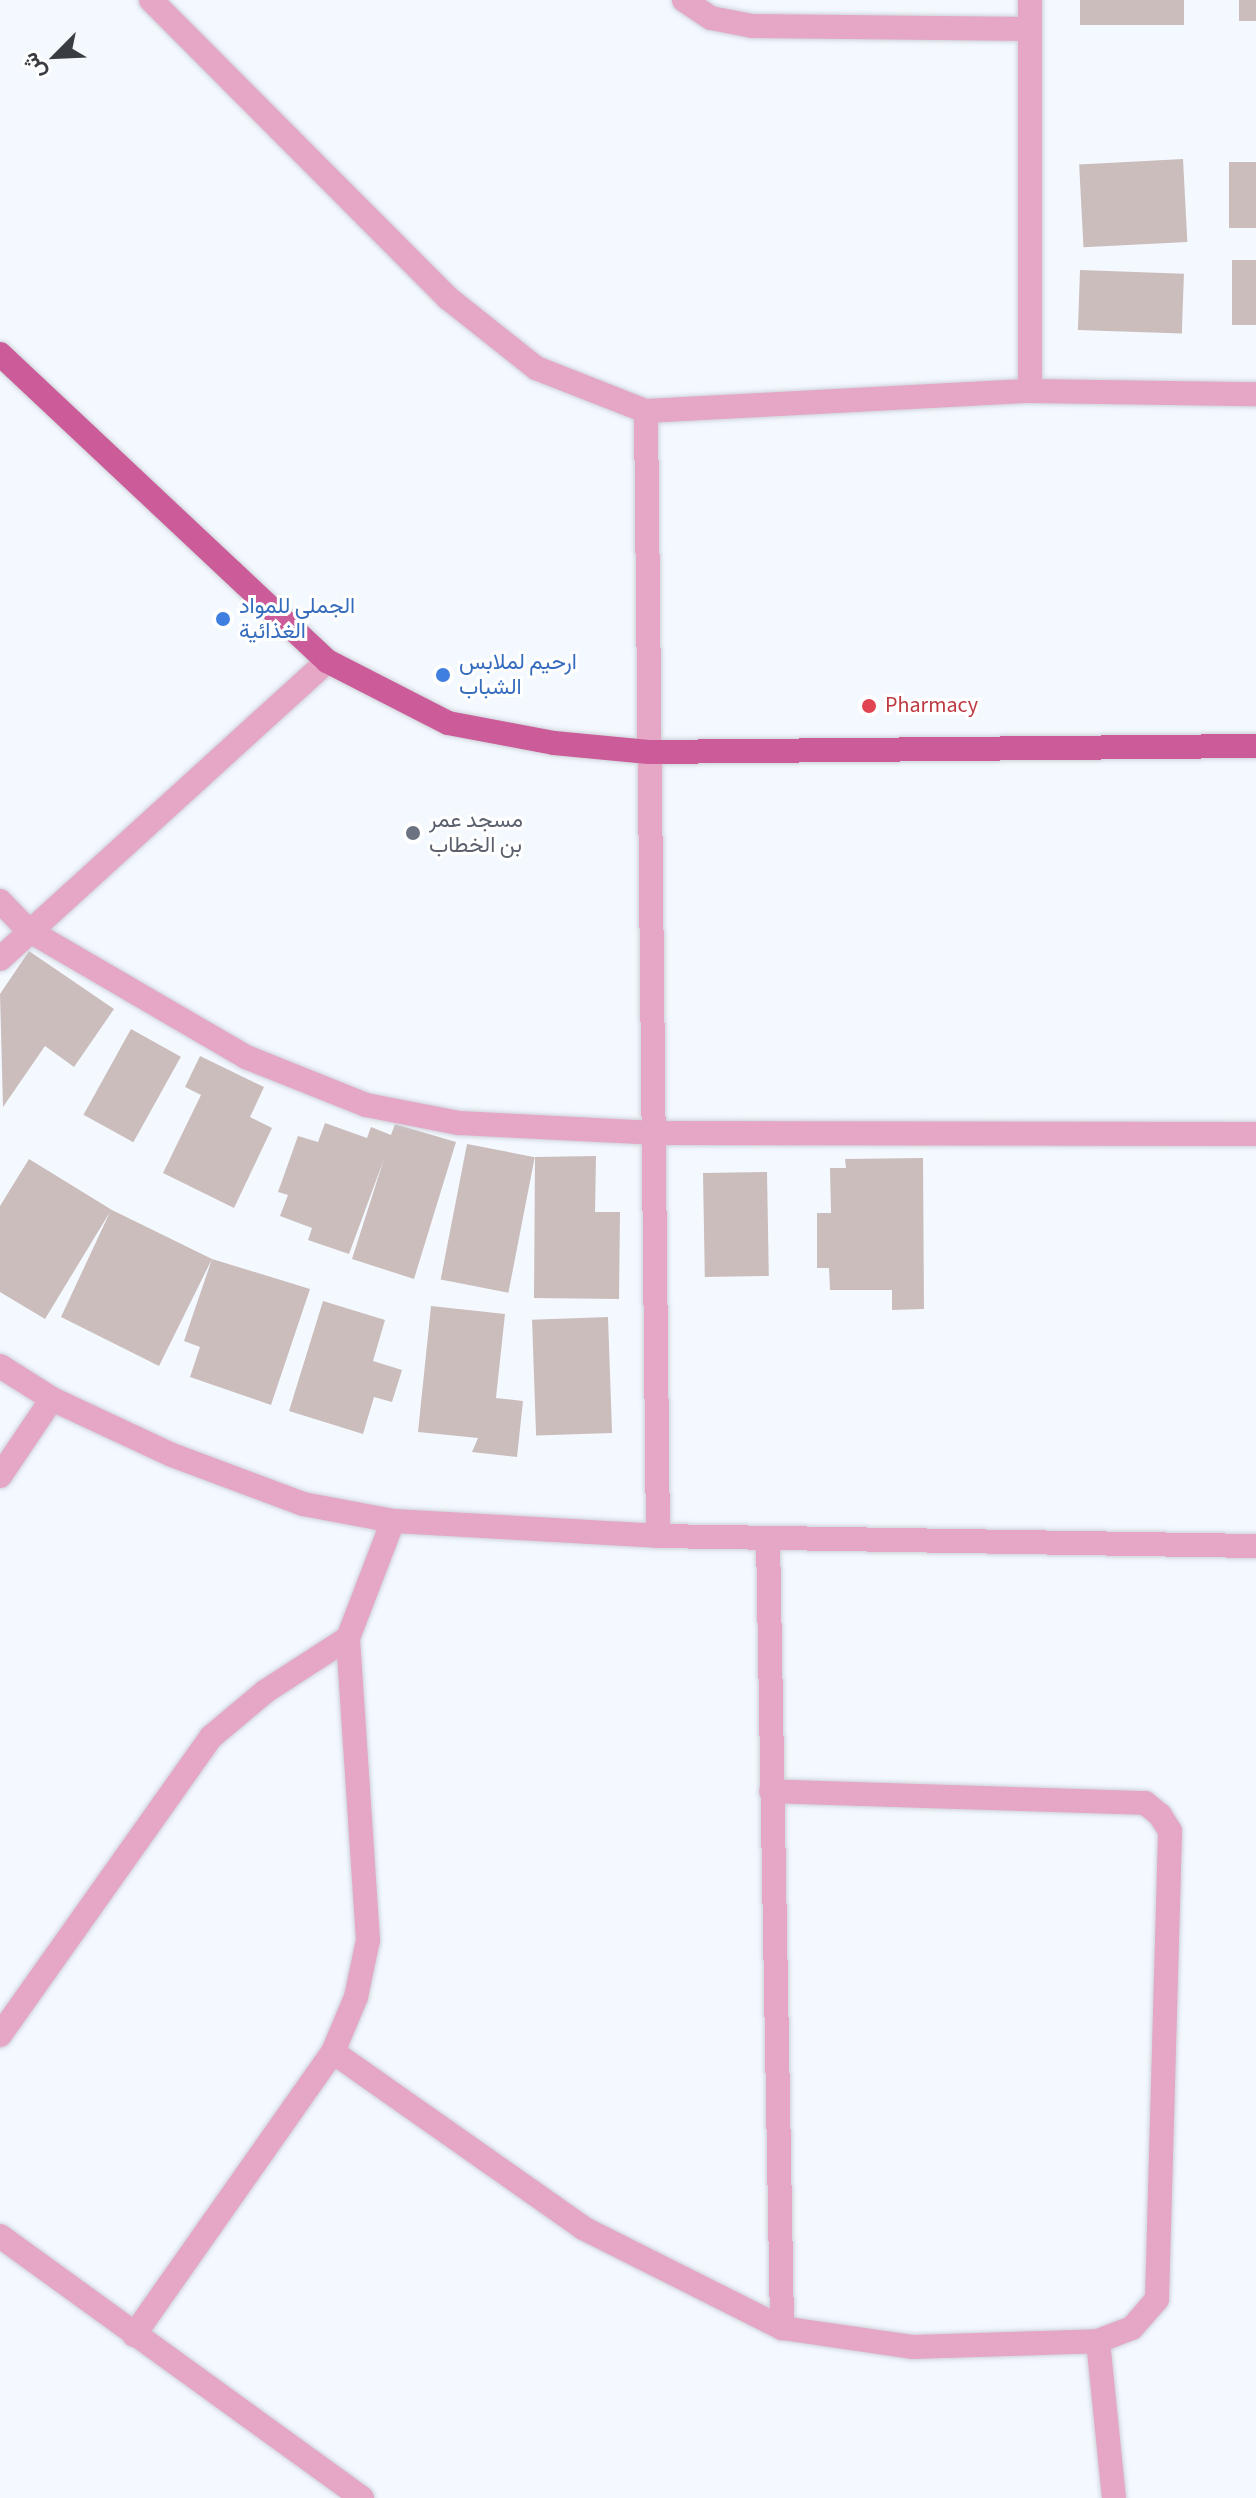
<!DOCTYPE html>
<html>
<head>
<meta charset="utf-8">
<style>
  body { margin:0 }
  #map { position:relative; width:1256px; height:2498px; overflow:hidden; background:#f4f9ff; font-family:"Source Sans 3",Vazirmatn,sans-serif }
  div>[style] { position:absolute }
  .building>* { inset:0; background:#cabdbc; transform-origin:0 0 }
  .roads { filter:drop-shadow(0 0 2px #cfd3d9) drop-shadow(0 0 2px #cfd3d9) }
  .minor>* { height:24px; margin:-12px; padding:0 12px; transform-origin:12px; border-radius:12px; background:#e5a7c5 }
  .major>* { height:24px; margin:-12px; padding:0 12px; transform-origin:12px; border-radius:12px; background:#cb5c99 }
  .dots>* { width:22px; height:22px; translate:-50% -50%; box-sizing:border-box; border:4px solid #fff; border-radius:50% }
  span { translate:-50% -50%; white-space:nowrap; text-align:center; line-height:1.15; -webkit-text-stroke:6px #fff; paint-order:stroke }
  .shop-label { font-size:22px; color:#366cbe }
  .left { translate:0 -50%; text-align:left }
  .health-label { font-size:22px; color:#be3a42 }
  .worship-label { font-size:22px; color:#5b616d }
  .north { position:absolute; left:16px; top:16px; width:80px; height:80px; -webkit-text-stroke:6px #fff; paint-order:stroke; rotate:246deg; font-size:22px; font-weight:700; line-height:32px; text-align:center; color:#393c40 }
  .north::after { content:''; display:block; margin:auto; width:28px; height:36px; background:#393c40; clip-path:polygon(50% 0,100% 100%,50% 72%,0 100%) }
</style>
</head>
<body>
<div id="map">
  <div class="building">
    <div style="left:1080px;top:0;width:104px;height:25px"></div>
    <div style="left:1239px;top:0;width:17px;height:21px"></div>
    <div style="left:1183px;top:159px;width:83px;height:104px;rotate:87deg"></div>
    <div style="left:1256px;top:162px;width:66px;height:27px;rotate:90deg"></div>
    <div style="left:1232px;top:260px;width:24px;height:65px"></div>
    <div style="left:1080px;top:270px;width:104px;height:60px;rotate:2deg"></div>
    <div style="clip-path:polygon(29px 951px,114px 1009px,74px 1067px,45px 1046px,3px 1107px,0 994px)"></div>
    <div style="left:131px;top:1029px;width:57px;height:98px;rotate:29deg"></div>
    <div style="clip-path:polygon(200px 1056px,264px 1087px,250px 1117px,272px 1128px,234px 1208px,163px 1173px,201px 1095px,185px 1087px)"></div>
    <div style="clip-path:polygon(325px 1123px,367px 1138px,371px 1127px,391px 1135px,395px 1124px,456px 1142px,414px 1279px,352px 1259px,384px 1159px,349px 1254px,308px 1240px,312px 1228px,280px 1216px,288px 1195px,278px 1192px,298px 1136px,318px 1142px)"></div>
    <div style="left:467px;top:1144px;width:69px;height:138px;rotate:11deg"></div>
    <div style="clip-path:polygon(596px 1156px,595px 1212px,620px 1212px,619px 1299px,534px 1298px,535px 1157px)"></div>
    <div style="clip-path:polygon(923px 1158px,924px 1309px,892px 1310px,892px 1290px,830px 1290px,829px 1268px,817px 1268px,817px 1213px,831px 1213px,830px 1168px,846px 1168px,845px 1159px)"></div>
    <div style="clip-path:polygon(29px 1159px,112px 1210px,212px 1259px,310px 1289px,271px 1405px,190px 1377px,200px 1347px,184px 1341px,212px 1259px,159px 1366px,61px 1317px,110px 1212px,45px 1319px,0 1292px,0 1206px)"></div>
    <div style="left:767px;top:1172px;width:104px;height:64px;rotate:89deg"></div>
    <div style="clip-path:polygon(323px 1301px,385px 1320px,373px 1361px,402px 1370px,392px 1402px,374px 1397px,363px 1434px,289px 1411px)"></div>
    <div style="clip-path:polygon(431px 1306px,505px 1314px,496px 1398px,523px 1401px,517px 1457px,472px 1452px,478px 1438px,418px 1432px)"></div>
    <div style="left:608px;top:1317px;width:116px;height:76px;rotate:88deg"></div>
  </div>
  <div class="roads">
    <div class="minor">
      <div style="left:151px;top:0;width:421px;rotate:45.1deg"></div>
      <div style="left:448px;top:298px;width:112px;rotate:38.5deg"></div>
      <div style="left:536px;top:368px;width:118px;rotate:21.4deg"></div>
      <div style="left:646px;top:411px;width:385px;rotate:-3deg"></div>
      <div style="left:1030px;top:391px;width:226px;rotate:0.8deg"></div>
      <div style="left:684px;top:0;width:32px;rotate:34deg"></div>
      <div style="left:711px;top:18px;width:42px;rotate:11deg"></div>
      <div style="left:752px;top:26px;width:278px;rotate:0.6deg"></div>
      <div style="left:1030px;top:0;width:391px;rotate:90deg"></div>
      <div style="left:646px;top:411px;width:1125px;rotate:89.39deg"></div>
      <div style="left:0;top:901px;width:40px;rotate:46deg"></div>
      <div style="left:28px;top:930px;width:252px;rotate:30.2deg"></div>
      <div style="left:246px;top:1057px;width:129px;rotate:21.8deg"></div>
      <div style="left:366px;top:1105px;width:95px;rotate:11deg"></div>
      <div style="left:459px;top:1123px;width:195px;rotate:2.9deg"></div>
      <div style="left:654px;top:1133px;width:602px;rotate:0.1deg"></div>
      <div style="left:0;top:959px;width:442px;rotate:-42.3deg"></div>
      <div style="left:0;top:1366px;width:62px;rotate:32.4deg"></div>
      <div style="left:52px;top:1399px;width:132px;rotate:25deg"></div>
      <div style="left:172px;top:1455px;width:140px;rotate:20.5deg"></div>
      <div style="left:303px;top:1504px;width:92px;rotate:10.7deg"></div>
      <div style="left:393px;top:1521px;width:265px;rotate:3.2deg"></div>
      <div style="left:658px;top:1536px;width:598px;rotate:0.96deg"></div>
      <div style="left:0;top:1476px;width:93px;rotate:-56deg"></div>
      <div style="left:768px;top:1538px;width:790px;rotate:88.98deg"></div>
      <div style="left:0;top:2035px;width:365px;rotate:-54.7deg"></div>
      <div style="left:211px;top:1737px;width:72px;rotate:-39.9deg"></div>
      <div style="left:266px;top:1691px;width:98px;rotate:-32.9deg"></div>
      <div style="left:333px;top:2052px;width:306px;rotate:35.1deg"></div>
      <div style="left:583px;top:2228px;width:223px;rotate:26.7deg"></div>
      <div style="left:782px;top:2328px;width:131px;rotate:8.3deg"></div>
      <div style="left:912px;top:2347px;width:186px;rotate:-1.8deg"></div>
      <div style="left:1098px;top:2341px;width:36px;rotate:-21deg"></div>
      <div style="left:1132px;top:2328px;width:38px;rotate:-49deg"></div>
      <div style="left:1157px;top:2299px;width:468px;rotate:-88.4deg"></div>
      <div style="left:1170px;top:1831px;width:19px;rotate:-122deg"></div>
      <div style="left:1160px;top:1815px;width:19px;rotate:-141deg"></div>
      <div style="left:1145px;top:1803px;width:374px;rotate:-178.2deg"></div>
      <div style="left:0;top:2236px;width:447px;rotate:35.9deg"></div>
      <div style="left:134px;top:2335px;width:346px;rotate:-54.9deg"></div>
      <div style="left:333px;top:2052px;width:60px;rotate:-67.3deg"></div>
      <div style="left:356px;top:1997px;width:58px;rotate:-78.1deg"></div>
      <div style="left:368px;top:1940px;width:303px;rotate:-93.8deg"></div>
      <div style="left:348px;top:1638px;width:125px;rotate:-69deg"></div>
      <div style="left:1098px;top:2341px;width:158px;rotate:84.2deg"></div>
    </div>
    <div class="major">
      <div style="left:0;top:354px;width:449px;rotate:43.2deg"></div>
      <div style="left:327px;top:661px;width:136px;rotate:27.1deg"></div>
      <div style="left:448px;top:723px;width:108px;rotate:10.7deg"></div>
      <div style="left:554px;top:743px;width:95px;rotate:5.4deg"></div>
      <div style="left:649px;top:752px;width:607px;rotate:-0.57deg"></div>
    </div>
  </div>
  <div class="dots">
    <div style="left:223px;top:619px;background:#3f7fe0"></div>
    <div style="left:443px;top:675px;background:#3f7fe0"></div>
    <div style="left:869px;top:706px;background:#e0444e"></div>
    <div style="left:413px;top:833px;background:#6b7280"></div>
  </div>
  <div class="shop-label">
    <span class="left" style="left:239px;top:619px">الجملي للمواد<br>الغذائية</span>
    <span class="left" style="left:459px;top:675px">ارحيم لملابس<br>الشباب</span>
  </div>
  <div class="health-label">
    <span class="left" style="left:885px;top:706px">Pharmacy</span>
  </div>
  <div class="worship-label">
    <span class="left" style="left:429px;top:833px">مسجد عمر<br>بن الخطاب</span>
  </div>
  <div class="north">ش</div>
</div>
</body>
</html>
